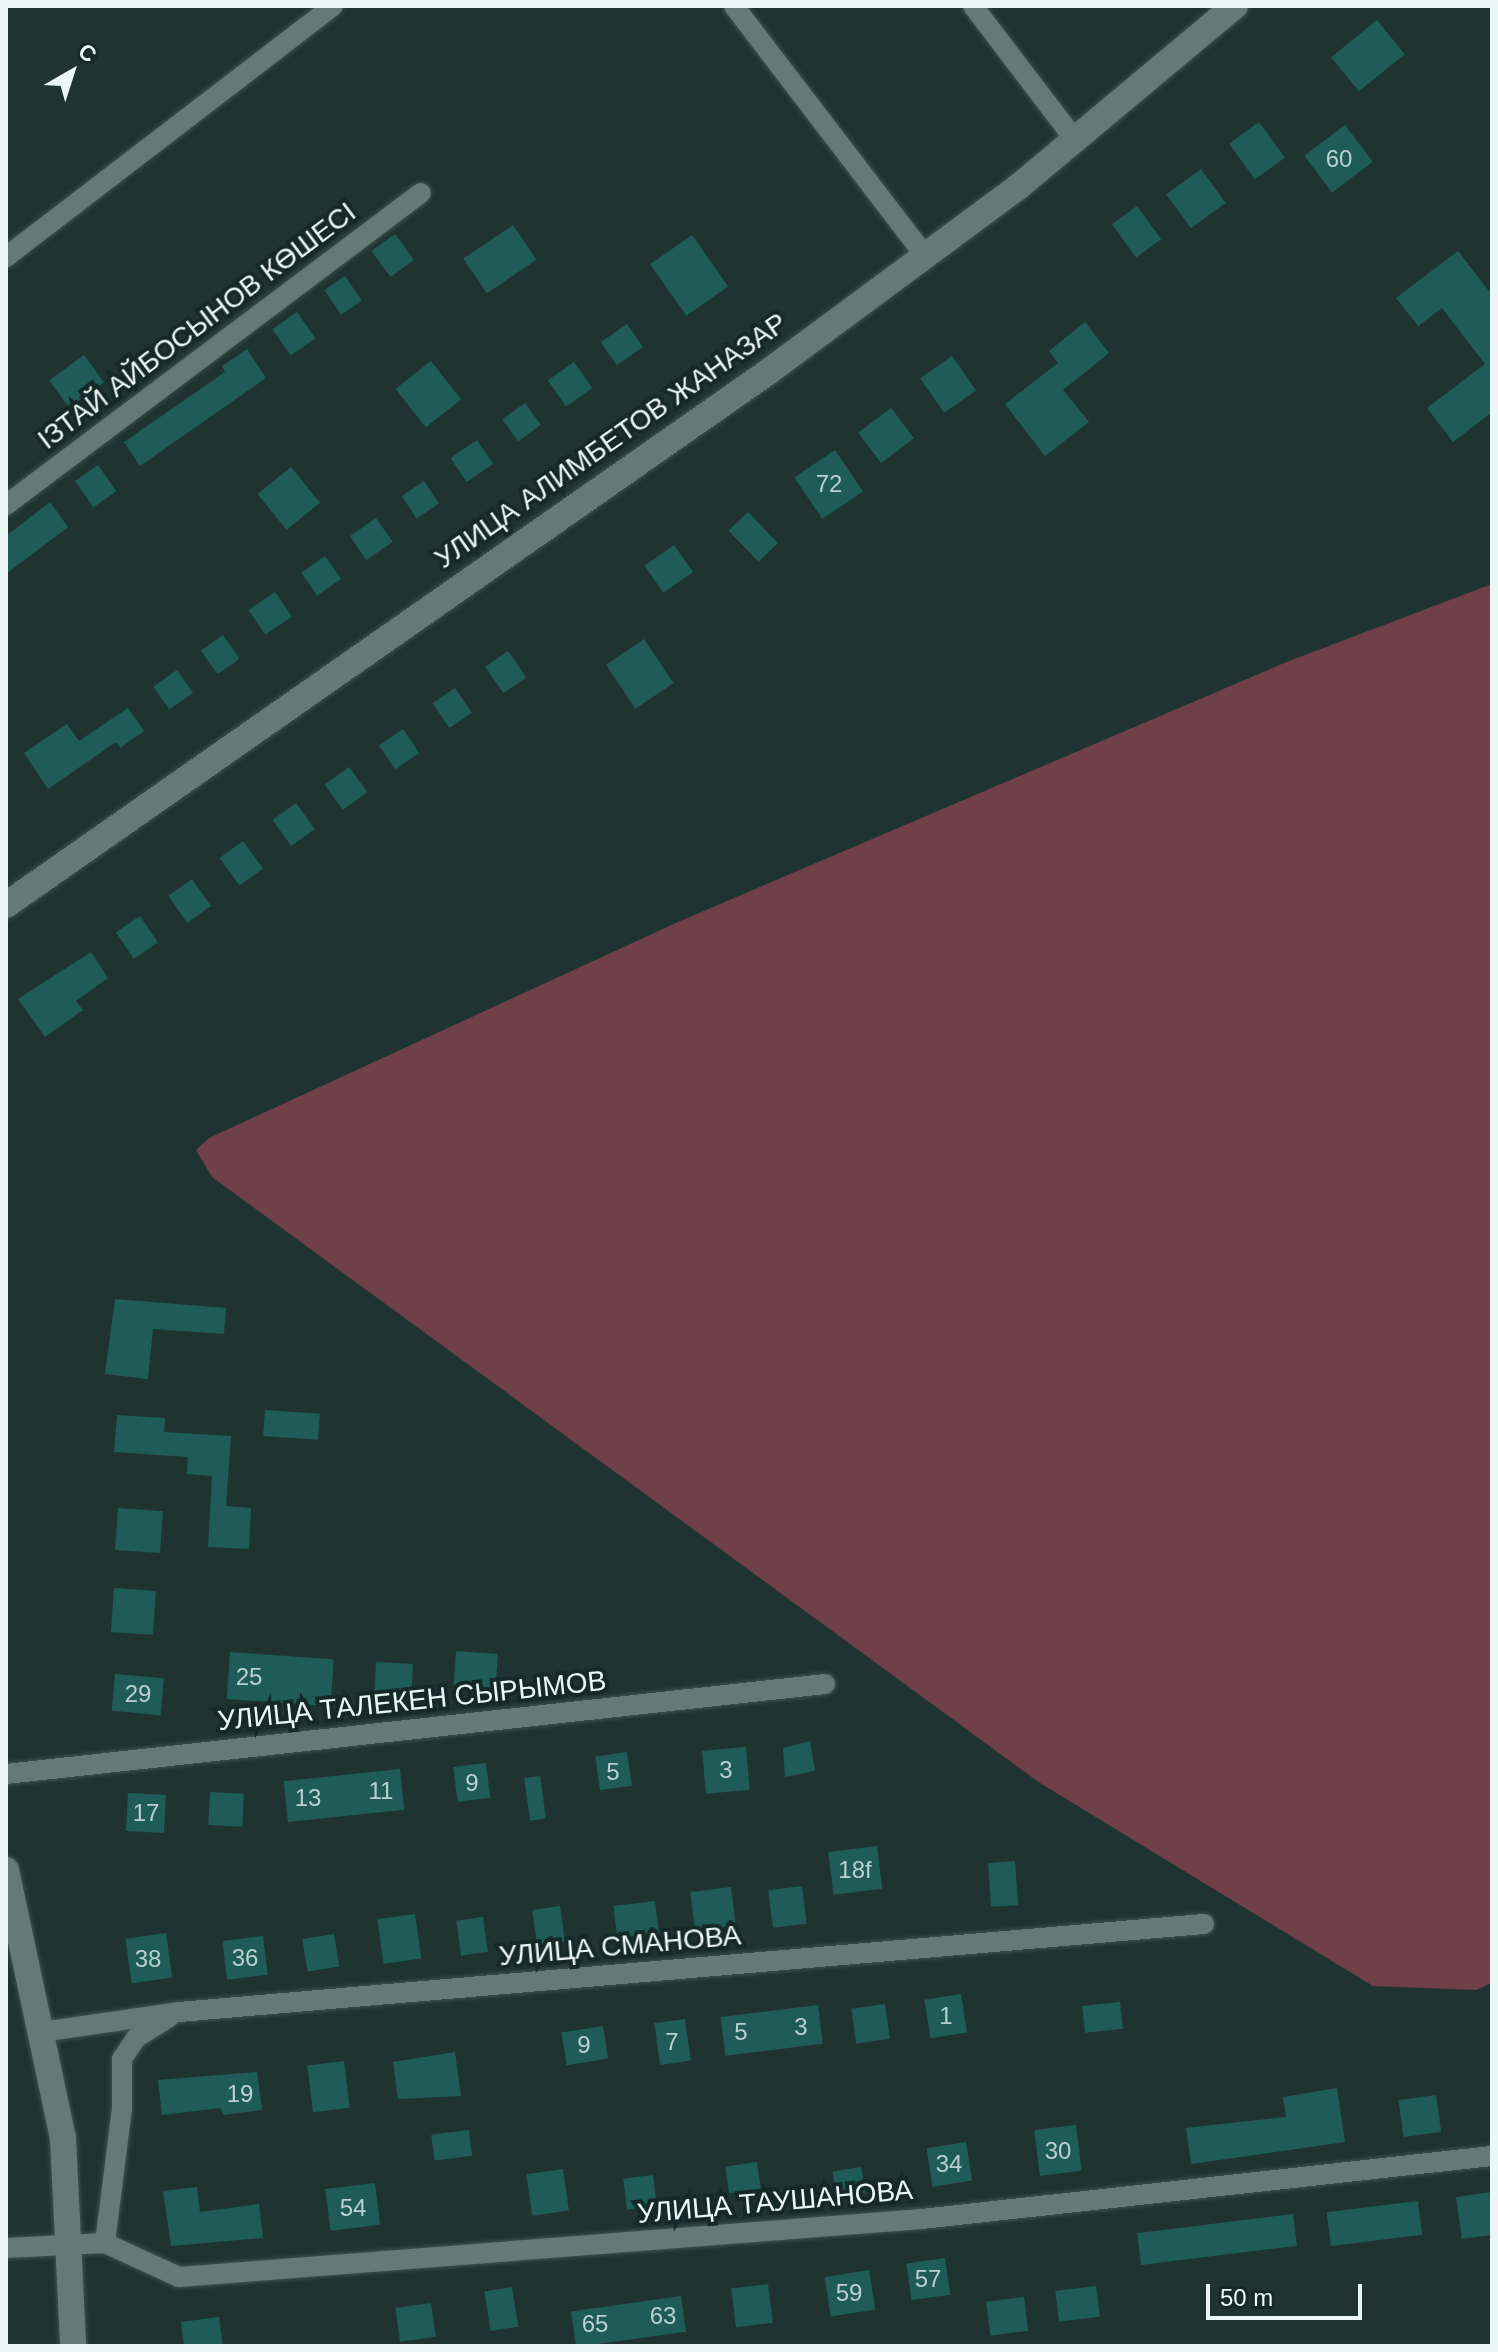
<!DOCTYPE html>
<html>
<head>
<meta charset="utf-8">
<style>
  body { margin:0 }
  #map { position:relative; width:1498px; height:2352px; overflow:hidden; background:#1f3431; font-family:Helvetica,sans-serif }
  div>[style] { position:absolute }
  .green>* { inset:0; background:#6f3f4a }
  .building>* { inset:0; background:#1f5c57; transform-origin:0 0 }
  .roads { filter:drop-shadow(0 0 2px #3e504e) drop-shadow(0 0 2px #3e504e) }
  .minor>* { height:20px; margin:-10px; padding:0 10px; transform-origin:10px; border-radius:10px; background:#647a77 }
  .tertiary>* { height:26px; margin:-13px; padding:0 13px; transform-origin:13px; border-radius:13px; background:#647a77 }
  span { translate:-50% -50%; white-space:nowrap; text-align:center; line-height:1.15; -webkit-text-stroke:8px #152a28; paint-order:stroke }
  .number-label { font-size:24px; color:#b8d0ce }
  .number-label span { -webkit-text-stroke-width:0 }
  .street-label { font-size:28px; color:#ebf7f5 }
  .frame { position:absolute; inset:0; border:8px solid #ebf7f5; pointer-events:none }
  .north { position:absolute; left:32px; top:32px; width:80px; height:80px; -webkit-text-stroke:6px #152a28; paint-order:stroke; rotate:39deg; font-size:22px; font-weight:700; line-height:32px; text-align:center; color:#ebf7f5 }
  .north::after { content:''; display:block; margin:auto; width:28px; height:36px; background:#ebf7f5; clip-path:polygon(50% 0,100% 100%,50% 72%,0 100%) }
  .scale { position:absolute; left:1206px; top:2284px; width:156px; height:36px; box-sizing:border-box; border:4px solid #ebf7f5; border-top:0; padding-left:10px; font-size:24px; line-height:28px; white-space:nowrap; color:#ebf7f5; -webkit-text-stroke:6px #152a28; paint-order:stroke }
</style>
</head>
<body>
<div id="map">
  <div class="green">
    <div style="clip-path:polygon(1492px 584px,1492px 1983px,1476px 1990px,1373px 1986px,1040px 1783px,212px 1177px,196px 1150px,209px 1138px,678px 922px,1289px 661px)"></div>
  </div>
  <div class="building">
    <div style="left:1377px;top:20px;width:44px;height:59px;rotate:51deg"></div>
    <div style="left:1259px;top:122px;width:44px;height:37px;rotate:54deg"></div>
    <div style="left:1345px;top:125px;width:46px;height:51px;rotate:53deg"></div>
    <div style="left:1201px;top:169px;width:42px;height:43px;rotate:54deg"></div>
    <div style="left:1137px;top:206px;width:41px;height:31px;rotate:54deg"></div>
    <div style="left:513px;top:225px;width:42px;height:60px;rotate:56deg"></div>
    <div style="left:395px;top:234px;width:32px;height:29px;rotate:54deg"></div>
    <div style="left:692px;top:235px;width:63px;height:51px;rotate:55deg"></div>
    <div style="clip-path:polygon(1458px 251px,1492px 295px,1492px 412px,1453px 442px,1427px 408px,1485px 364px,1442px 308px,1418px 326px,1396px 298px)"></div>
    <div style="left:345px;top:276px;width:30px;height:25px;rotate:56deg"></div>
    <div style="left:297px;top:312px;width:32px;height:30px;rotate:55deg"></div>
    <div style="clip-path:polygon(1085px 322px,1109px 353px,1063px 390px,1089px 422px,1045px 456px,1005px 404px,1058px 363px,1049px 351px)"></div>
    <div style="left:627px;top:324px;width:28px;height:32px;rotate:55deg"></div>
    <div style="clip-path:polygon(247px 349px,266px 378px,140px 466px,124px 442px,225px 372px,222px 366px)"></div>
    <div style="left:84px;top:355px;width:34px;height:43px;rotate:54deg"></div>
    <div style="left:952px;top:356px;width:42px;height:39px;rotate:55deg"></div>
    <div style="left:431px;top:361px;width:49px;height:45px;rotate:52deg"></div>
    <div style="left:574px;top:362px;width:32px;height:32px;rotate:55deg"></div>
    <div style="left:525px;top:403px;width:27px;height:28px;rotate:54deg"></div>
    <div style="left:891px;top:408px;width:38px;height:41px;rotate:53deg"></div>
    <div style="left:477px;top:440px;width:29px;height:32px;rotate:56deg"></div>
    <div style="left:835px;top:450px;width:50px;height:49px;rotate:56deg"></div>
    <div style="left:98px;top:465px;width:32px;height:28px;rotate:55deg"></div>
    <div style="left:291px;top:467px;width:46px;height:43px;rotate:51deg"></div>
    <div style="left:424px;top:481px;width:27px;height:27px;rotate:56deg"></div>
    <div style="clip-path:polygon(50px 502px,68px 527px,6px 574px,6px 536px)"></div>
    <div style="left:748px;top:512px;width:43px;height:27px;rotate:46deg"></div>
    <div style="left:376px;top:518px;width:29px;height:32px;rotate:55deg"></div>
    <div style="left:674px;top:545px;width:33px;height:36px;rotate:55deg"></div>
    <div style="left:325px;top:556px;width:28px;height:29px;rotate:55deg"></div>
    <div style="left:275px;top:592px;width:30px;height:32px;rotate:56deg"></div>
    <div style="left:223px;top:635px;width:29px;height:27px;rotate:55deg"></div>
    <div style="left:644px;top:639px;width:53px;height:46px;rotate:56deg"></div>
    <div style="left:508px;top:651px;width:32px;height:28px;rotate:55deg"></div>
    <div style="left:177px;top:670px;width:28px;height:29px;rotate:55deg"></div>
    <div style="left:455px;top:688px;width:30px;height:27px;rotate:56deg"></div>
    <div style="clip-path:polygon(128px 708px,144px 731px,120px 748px,116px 742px,48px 789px,24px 753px,67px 724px,79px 741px)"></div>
    <div style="left:403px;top:729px;width:29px;height:29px;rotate:56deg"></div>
    <div style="left:349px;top:767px;width:31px;height:30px;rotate:54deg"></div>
    <div style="left:296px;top:803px;width:32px;height:29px;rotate:54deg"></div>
    <div style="left:243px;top:841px;width:34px;height:29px;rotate:54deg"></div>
    <div style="left:192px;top:879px;width:33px;height:29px;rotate:55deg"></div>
    <div style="left:140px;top:916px;width:32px;height:29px;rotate:56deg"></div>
    <div style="clip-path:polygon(91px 952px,108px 978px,76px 1001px,83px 1010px,45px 1037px,18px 999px)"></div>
    <div style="clip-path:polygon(115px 1299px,226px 1308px,224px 1334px,153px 1329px,148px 1379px,105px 1374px)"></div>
    <div style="left:265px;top:1410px;width:55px;height:26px;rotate:4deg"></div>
    <div style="clip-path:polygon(117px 1415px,165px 1418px,164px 1432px,231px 1436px,226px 1506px,251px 1508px,249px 1549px,208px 1547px,212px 1476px,187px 1474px,188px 1457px,114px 1452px)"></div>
    <div style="left:118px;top:1508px;width:45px;height:42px;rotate:4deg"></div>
    <div style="left:114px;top:1588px;width:42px;height:44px;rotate:4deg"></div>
    <div style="left:456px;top:1651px;width:42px;height:34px;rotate:4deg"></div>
    <div style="left:230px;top:1652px;width:104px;height:47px;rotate:4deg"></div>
    <div style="left:376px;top:1662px;width:37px;height:30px;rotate:3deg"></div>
    <div style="left:115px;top:1674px;width:49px;height:37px;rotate:5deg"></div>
    <div style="clip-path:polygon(810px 1741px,815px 1771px,785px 1777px,783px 1748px)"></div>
    <div style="left:746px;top:1747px;width:43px;height:44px;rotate:85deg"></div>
    <div style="left:627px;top:1752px;width:34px;height:32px;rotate:82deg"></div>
    <div style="left:486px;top:1763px;width:35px;height:33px;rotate:83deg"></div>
    <div style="left:400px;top:1769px;width:41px;height:117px;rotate:84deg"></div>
    <div style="left:540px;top:1776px;width:43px;height:16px;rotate:82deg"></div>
    <div style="left:210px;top:1792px;width:34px;height:33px;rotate:3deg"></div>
    <div style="left:128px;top:1793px;width:38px;height:38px;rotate:3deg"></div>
    <div style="left:877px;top:1846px;width:43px;height:49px;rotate:83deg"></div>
    <div style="left:1015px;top:1861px;width:44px;height:27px;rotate:86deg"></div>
    <div style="left:802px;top:1886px;width:38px;height:34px;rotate:83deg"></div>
    <div style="left:731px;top:1887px;width:39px;height:41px;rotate:83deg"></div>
    <div style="left:655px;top:1901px;width:32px;height:42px;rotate:83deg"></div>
    <div style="left:560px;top:1906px;width:36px;height:28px;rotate:82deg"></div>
    <div style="left:415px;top:1914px;width:45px;height:38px;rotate:82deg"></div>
    <div style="left:483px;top:1917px;width:35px;height:27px;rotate:82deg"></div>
    <div style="left:166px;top:1933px;width:45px;height:41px;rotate:82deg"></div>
    <div style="left:334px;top:1934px;width:33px;height:32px;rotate:81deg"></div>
    <div style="left:263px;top:1936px;width:39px;height:41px;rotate:83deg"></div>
    <div style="left:961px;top:1994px;width:39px;height:37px;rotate:81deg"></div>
    <div style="left:1120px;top:2002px;width:27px;height:38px;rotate:84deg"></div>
    <div style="left:885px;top:2004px;width:35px;height:34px;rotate:82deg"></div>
    <div style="left:818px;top:2005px;width:39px;height:98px;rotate:83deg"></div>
    <div style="left:685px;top:2019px;width:42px;height:31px;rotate:82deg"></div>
    <div style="left:603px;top:2026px;width:33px;height:42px;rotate:81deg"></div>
    <div style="clip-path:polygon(455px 2052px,461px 2096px,398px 2099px,393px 2062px)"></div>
    <div style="left:344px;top:2061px;width:47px;height:37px;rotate:83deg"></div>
    <div style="clip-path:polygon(257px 2072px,262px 2110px,223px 2115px,221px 2108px,162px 2115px,158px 2080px)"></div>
    <div style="clip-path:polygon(1337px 2088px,1345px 2142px,1191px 2164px,1186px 2128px,1286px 2117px,1283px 2097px)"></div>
    <div style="left:1436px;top:2095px;width:37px;height:38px;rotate:82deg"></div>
    <div style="left:1076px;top:2125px;width:46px;height:42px;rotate:83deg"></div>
    <div style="left:469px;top:2130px;width:26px;height:38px;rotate:83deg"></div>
    <div style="left:966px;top:2142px;width:39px;height:40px;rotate:81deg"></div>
    <div style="left:757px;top:2162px;width:27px;height:32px;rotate:82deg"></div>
    <div style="left:861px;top:2167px;width:26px;height:29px;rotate:81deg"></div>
    <div style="left:563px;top:2169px;width:42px;height:37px;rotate:82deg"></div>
    <div style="left:653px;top:2175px;width:31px;height:30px;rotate:83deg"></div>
    <div style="left:375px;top:2183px;width:42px;height:50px;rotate:83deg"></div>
    <div style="clip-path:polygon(197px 2187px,200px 2212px,259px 2204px,263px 2238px,171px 2246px,163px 2191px)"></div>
    <div style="clip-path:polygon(1492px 2192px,1492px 2235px,1462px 2239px,1456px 2197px)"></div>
    <div style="left:1418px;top:2201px;width:34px;height:92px;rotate:83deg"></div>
    <div style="left:1293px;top:2214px;width:32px;height:157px;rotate:83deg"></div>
    <div style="left:945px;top:2258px;width:37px;height:39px;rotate:82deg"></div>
    <div style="left:869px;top:2270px;width:40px;height:45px;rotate:81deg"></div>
    <div style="left:768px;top:2284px;width:39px;height:37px;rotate:83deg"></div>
    <div style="left:1096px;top:2286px;width:31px;height:41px;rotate:83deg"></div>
    <div style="left:512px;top:2287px;width:40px;height:28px;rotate:81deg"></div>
    <div style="left:681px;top:2296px;width:36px;height:111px;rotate:82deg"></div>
    <div style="left:1024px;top:2297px;width:34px;height:38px;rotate:83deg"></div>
    <div style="left:431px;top:2303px;width:34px;height:36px;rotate:82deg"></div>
    <div style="clip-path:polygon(219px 2317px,223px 2346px,184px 2346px,181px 2322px)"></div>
  </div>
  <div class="roads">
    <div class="minor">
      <div style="left:734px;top:6px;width:315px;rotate:52.6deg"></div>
      <div style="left:973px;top:6px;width:168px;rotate:52.7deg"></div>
      <div style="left:6px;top:257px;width:412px;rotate:-37.5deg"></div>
      <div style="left:6px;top:505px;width:519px;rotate:-36.94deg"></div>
      <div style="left:6px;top:1774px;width:824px;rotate:-6.27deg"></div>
      <div style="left:42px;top:2032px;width:138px;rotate:-8.3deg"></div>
      <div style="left:179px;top:2012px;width:1029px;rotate:-4.91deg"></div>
      <div style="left:105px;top:2243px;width:135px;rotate:-82.8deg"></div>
      <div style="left:122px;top:2109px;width:50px;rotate:-90deg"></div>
      <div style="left:122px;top:2059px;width:25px;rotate:-56deg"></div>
      <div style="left:136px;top:2038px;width:39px;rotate:-32deg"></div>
      <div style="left:6px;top:2248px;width:99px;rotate:-2.9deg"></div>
      <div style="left:105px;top:2243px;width:81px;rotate:24.7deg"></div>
      <div style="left:179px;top:2277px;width:745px;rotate:-4.46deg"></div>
      <div style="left:922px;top:2219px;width:573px;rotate:-6.31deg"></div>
    </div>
    <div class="tertiary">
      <div style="left:6px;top:905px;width:930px;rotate:-34.97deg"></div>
      <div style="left:768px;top:372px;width:310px;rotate:-36.5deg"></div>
      <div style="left:1017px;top:188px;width:284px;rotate:-39.9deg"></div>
      <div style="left:6px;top:1870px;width:274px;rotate:78deg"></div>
      <div style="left:63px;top:2138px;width:208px;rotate:87.2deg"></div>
    </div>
  </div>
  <div class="number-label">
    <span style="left:1339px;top:159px">60</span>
    <span style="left:829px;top:484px">72</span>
    <span style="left:249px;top:1677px">25</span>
    <span style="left:138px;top:1694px">29</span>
    <span style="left:726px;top:1770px">3</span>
    <span style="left:613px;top:1772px">5</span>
    <span style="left:472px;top:1783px">9</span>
    <span style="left:381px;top:1791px">11</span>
    <span style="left:308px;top:1798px">13</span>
    <span style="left:146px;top:1813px">17</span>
    <span style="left:855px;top:1870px">18f</span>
    <span style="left:245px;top:1958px">36</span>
    <span style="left:148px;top:1959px">38</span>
    <span style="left:946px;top:2016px">1</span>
    <span style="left:801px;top:2027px">3</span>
    <span style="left:741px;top:2032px">5</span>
    <span style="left:672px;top:2042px">7</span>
    <span style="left:584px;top:2045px">9</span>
    <span style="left:240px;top:2094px">19</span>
    <span style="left:1058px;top:2151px">30</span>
    <span style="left:949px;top:2164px">34</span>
    <span style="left:353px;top:2208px">54</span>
    <span style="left:928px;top:2279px">57</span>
    <span style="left:849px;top:2293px">59</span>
    <span style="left:663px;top:2316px">63</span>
    <span style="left:595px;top:2324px">65</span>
  </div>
  <div class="street-label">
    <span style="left:197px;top:326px;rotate:-37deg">ІЗТАЙ АЙБОСЫНОВ КӨШЕСІ</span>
    <span style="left:611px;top:441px;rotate:-35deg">УЛИЦА АЛИМБЕТОВ ЖАНАЗАР</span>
    <span style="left:412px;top:1701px;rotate:-6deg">УЛИЦА ТАЛЕКЕН СЫРЫМОВ</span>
    <span style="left:620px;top:1946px;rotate:-5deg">УЛИЦА СМАНОВА</span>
    <span style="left:775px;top:2202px;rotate:-5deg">УЛИЦА ТАУШАНОВА</span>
  </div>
  <div class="frame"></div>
  <div class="north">С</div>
  <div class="scale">50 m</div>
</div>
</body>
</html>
